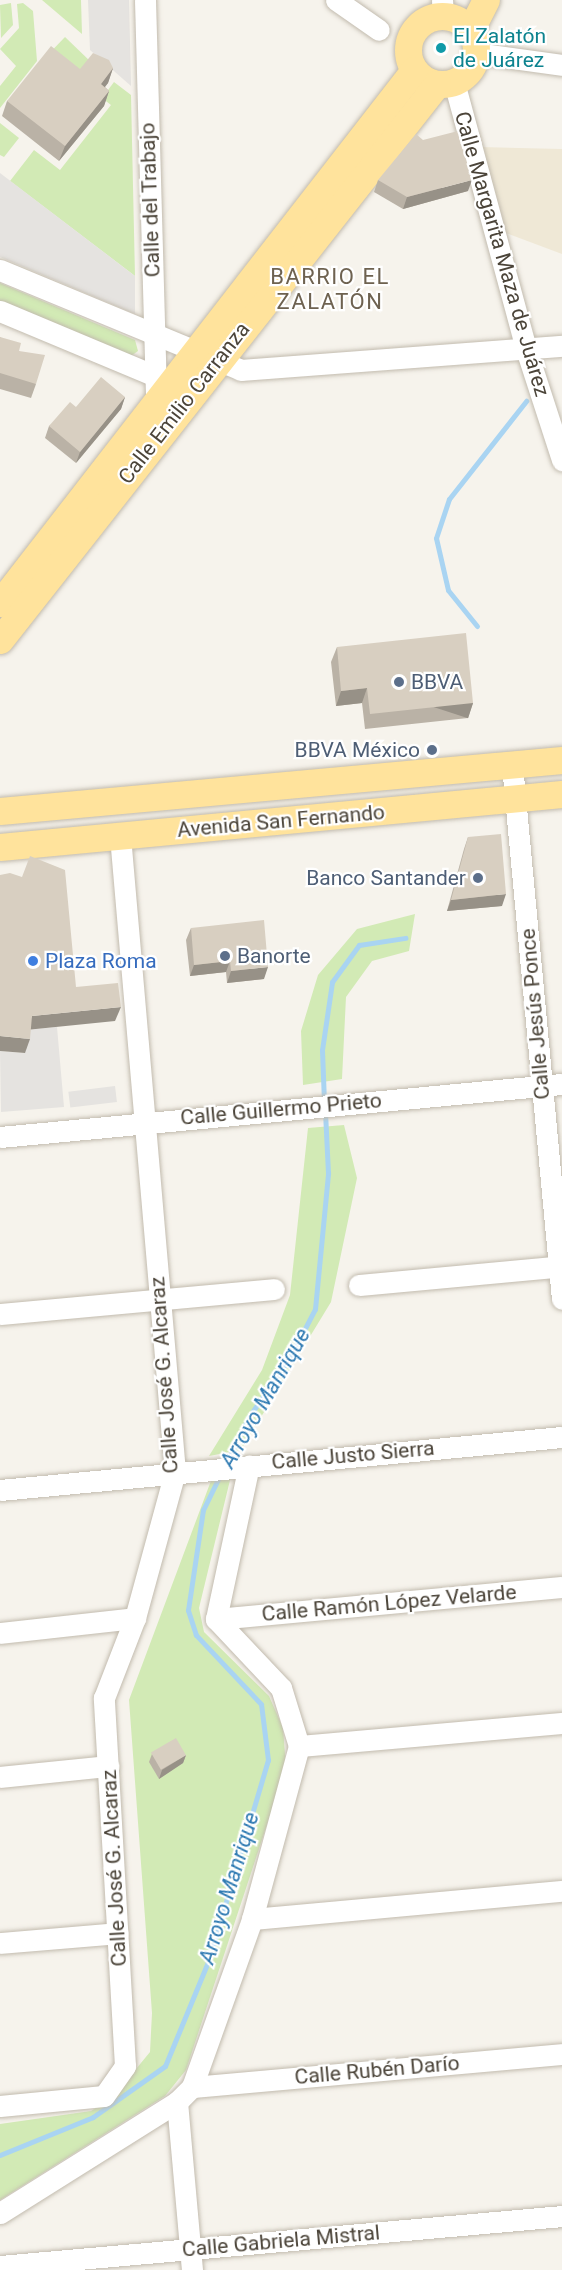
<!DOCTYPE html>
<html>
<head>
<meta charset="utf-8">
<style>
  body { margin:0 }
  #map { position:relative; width:562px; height:2270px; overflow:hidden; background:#f6f3ec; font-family:Roboto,sans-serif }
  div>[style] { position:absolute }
  .education>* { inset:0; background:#efe8d6 }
  .green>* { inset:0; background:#d2eab5; transform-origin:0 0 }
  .parking>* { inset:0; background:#e5e3e0; transform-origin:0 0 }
  .stream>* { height:5px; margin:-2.5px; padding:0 2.5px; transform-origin:2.5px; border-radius:2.5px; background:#a9d4f2 }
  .roads { filter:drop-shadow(0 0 2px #c2bbae) drop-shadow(0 0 2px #c2bbae) }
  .minor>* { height:21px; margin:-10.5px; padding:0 10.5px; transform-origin:10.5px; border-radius:10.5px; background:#fff }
  .major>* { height:27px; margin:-13.5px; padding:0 13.5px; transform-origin:13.5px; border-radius:13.5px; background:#ffe39c }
  .major>.ring { margin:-13.5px; padding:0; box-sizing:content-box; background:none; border:27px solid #ffe39c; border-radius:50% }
  .wall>* { inset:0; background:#bab2a6 }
  .shaded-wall>* { inset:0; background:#979187; transform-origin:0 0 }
  .building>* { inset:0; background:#d8cfc1; transform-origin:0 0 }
  .dots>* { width:16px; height:16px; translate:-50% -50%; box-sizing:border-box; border:3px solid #fff; border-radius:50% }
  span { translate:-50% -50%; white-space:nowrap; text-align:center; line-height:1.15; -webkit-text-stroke:4.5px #fff; paint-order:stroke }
  .culture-label { font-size:21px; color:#0d838f }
  .left { translate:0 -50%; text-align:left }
  .street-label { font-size:21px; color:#4b4439 }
  .service-label { font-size:21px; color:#4e5e75 }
  .right { translate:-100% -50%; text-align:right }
  .shop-label { font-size:21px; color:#366cbe }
  .neighbourhood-label { font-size:22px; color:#6e6250; letter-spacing:1.5px }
  .water-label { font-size:22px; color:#2e7ab2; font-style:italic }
</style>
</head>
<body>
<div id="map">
  <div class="education">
    <div style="clip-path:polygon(480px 147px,562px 149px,562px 254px,501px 231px)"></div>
  </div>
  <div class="green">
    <div style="clip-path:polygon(42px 0,81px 0,82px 34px)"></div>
    <div style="clip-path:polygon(11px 3px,13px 25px,1px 38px,0 5px)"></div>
    <div style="clip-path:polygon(23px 3px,33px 11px,37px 61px,0 108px,0 86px,16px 66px,0 49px,19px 28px,17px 4px)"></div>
    <div style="left:65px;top:37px;width:35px;height:28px;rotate:44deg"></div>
    <div style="clip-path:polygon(114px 82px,131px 95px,135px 276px,10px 181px,34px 150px,60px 170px,111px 105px,102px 98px)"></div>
    <div style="clip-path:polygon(0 123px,19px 138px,4px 157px,0 155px)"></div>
    <div style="clip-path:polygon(0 283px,135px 340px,138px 351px,131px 356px,0 301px)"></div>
    <div style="clip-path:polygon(415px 914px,409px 951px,372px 961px,346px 997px,342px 1079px,303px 1085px,301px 1031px,318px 975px,357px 929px)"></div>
    <div style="clip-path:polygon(344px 1125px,357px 1178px,331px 1302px,241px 1450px,209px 1456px,262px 1370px,290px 1295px,308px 1128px)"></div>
    <div style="clip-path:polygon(231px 1476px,199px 1608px,204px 1632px,269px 1696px,283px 1728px,286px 1767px,186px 2070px,165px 2096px,0 2200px,0 2124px,91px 2111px,113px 2097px,150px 2052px,152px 2013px,129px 1700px,212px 1478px)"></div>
  </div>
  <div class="parking">
    <div style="clip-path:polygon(88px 0,129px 0,131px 86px,90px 50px)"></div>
    <div style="clip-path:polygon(0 173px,135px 276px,135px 314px,0 257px)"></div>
    <div style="clip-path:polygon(57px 1027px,64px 1107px,1px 1112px,0 1051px,24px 1053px,26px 1030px)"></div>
    <div style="left:115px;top:1086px;width:16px;height:47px;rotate:83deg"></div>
  </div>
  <div class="stream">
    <div style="left:477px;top:626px;width:46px;rotate:-128.9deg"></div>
    <div style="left:448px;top:590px;width:53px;rotate:-103deg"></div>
    <div style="left:436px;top:538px;width:41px;rotate:-71.6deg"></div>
    <div style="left:449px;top:499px;width:125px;rotate:-51.8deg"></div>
    <div style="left:324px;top:1102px;width:52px;rotate:-92.2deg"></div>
    <div style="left:322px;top:1050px;width:69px;rotate:-81.6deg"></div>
    <div style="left:332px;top:982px;width:46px;rotate:-53.9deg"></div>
    <div style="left:359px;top:945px;width:47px;rotate:-8.7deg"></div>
    <div style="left:226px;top:1464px;width:51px;rotate:-64.4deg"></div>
    <div style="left:248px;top:1418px;width:74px;rotate:-55.5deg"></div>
    <div style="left:290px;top:1357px;width:54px;rotate:-62.5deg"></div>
    <div style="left:315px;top:1309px;width:137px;rotate:-84.5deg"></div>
    <div style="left:328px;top:1173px;width:61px;rotate:-92.8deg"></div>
    <div style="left:0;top:2155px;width:100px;rotate:-22.2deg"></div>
    <div style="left:93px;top:2117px;width:88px;rotate:-35.3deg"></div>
    <div style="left:165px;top:2066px;width:116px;rotate:-67.6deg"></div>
    <div style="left:209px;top:1959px;width:208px;rotate:-73.5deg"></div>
    <div style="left:268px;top:1760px;width:56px;rotate:-97.1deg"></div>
    <div style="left:261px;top:1704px;width:95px;rotate:-133.3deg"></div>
    <div style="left:196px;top:1635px;width:26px;rotate:-108deg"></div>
    <div style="left:188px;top:1610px;width:101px;rotate:-81.5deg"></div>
    <div style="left:203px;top:1510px;width:39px;rotate:-64deg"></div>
  </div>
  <div class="roads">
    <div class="minor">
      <div style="left:145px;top:0;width:399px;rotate:88.4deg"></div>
      <div style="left:336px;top:0;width:52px;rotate:34.9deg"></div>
      <div style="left:442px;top:0;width:15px;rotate:86deg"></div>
      <div style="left:476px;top:53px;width:87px;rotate:7.9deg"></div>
      <div style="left:454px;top:82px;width:277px;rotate:74.9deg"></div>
      <div style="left:526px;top:349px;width:117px;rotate:72deg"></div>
      <div style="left:0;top:270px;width:261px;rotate:22.5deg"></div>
      <div style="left:241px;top:370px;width:322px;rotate:-4.3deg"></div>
      <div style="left:0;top:311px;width:181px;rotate:22.7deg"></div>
      <div style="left:512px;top:765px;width:536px;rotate:84.65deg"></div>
      <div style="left:0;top:1137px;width:564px;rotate:-5.39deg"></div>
      <div style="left:359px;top:1285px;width:204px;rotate:-5.3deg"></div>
      <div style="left:0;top:1314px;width:275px;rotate:-5.2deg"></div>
      <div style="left:0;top:1490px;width:564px;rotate:-5.39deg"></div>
      <div style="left:216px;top:1619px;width:347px;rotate:-5.3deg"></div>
      <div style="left:0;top:1633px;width:136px;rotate:-6.3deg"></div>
      <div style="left:299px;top:1746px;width:264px;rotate:-5deg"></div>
      <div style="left:0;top:1777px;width:109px;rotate:-5.8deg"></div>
      <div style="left:252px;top:1919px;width:311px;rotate:-5.2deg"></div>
      <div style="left:0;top:1943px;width:118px;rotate:-4.8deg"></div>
      <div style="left:192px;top:2087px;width:371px;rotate:-5.1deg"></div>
      <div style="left:177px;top:2102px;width:169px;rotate:84.9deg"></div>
      <div style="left:0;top:2106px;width:104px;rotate:-5.5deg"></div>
      <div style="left:104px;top:2096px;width:37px;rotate:-55deg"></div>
      <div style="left:125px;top:2066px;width:369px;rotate:-93.3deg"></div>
      <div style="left:104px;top:1698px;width:86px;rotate:-68.8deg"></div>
      <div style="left:135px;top:1618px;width:151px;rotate:-74.7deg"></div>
      <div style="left:175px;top:1472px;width:638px;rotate:-94.94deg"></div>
      <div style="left:0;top:2213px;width:209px;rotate:-32.1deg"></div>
      <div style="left:177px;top:2102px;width:21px;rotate:-45deg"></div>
      <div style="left:192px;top:2087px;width:178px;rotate:-70.3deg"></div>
      <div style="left:252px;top:1919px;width:179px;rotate:-74.8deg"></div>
      <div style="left:299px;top:1746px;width:61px;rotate:-107.2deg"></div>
      <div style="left:281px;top:1688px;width:95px;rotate:-133.3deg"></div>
      <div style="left:216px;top:1619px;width:157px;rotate:-77.9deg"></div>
      <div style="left:0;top:2266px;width:564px;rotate:-5.08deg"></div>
    </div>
    <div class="major">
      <div class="ring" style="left:408px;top:16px;width:41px;height:41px"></div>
      <div style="left:470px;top:31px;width:35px;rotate:-63deg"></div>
      <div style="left:0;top:603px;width:675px;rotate:-52.16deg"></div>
      <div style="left:0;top:640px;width:707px;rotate:-51.83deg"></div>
      <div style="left:0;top:811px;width:564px;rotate:-5.19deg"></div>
      <div style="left:0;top:847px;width:564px;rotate:-5.39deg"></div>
    </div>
  </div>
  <div class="wall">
    <div style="clip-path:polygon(113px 68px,108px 83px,105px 87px,109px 91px,104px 106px,59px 161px,2px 116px,7px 101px,80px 69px)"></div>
    <div style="clip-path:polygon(378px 180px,468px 191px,403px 209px,374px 192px)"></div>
    <div style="clip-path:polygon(0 337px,19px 351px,36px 384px,31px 398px,0 389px)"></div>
    <div style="clip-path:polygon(125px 397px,121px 409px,76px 463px,45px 438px,49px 426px,76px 407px)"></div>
    <div style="clip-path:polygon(337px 647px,473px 703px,468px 718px,365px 729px,362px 703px,336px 706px,331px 662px)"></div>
    <div style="clip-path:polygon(468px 837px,502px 906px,447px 911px,464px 849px)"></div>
    <div style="clip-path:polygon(191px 928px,264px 979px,227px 983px,226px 972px,190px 976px,186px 940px)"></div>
    <div style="clip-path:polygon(152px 1754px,186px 1755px,183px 1763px,159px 1779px,149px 1762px)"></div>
  </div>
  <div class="shaded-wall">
    <div style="clip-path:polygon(113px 68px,108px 83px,95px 99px,101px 84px)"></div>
    <div style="clip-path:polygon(109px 91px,104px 106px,59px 161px,65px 146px)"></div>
    <div style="clip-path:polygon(472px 180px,468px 191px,403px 209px,407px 197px)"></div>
    <div style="clip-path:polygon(125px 397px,121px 409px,76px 463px,80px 452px)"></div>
    <div style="clip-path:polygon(367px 688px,362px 703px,336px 706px,341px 691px)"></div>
    <div style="left:473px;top:703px;width:16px;height:104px;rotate:108deg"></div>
    <div style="clip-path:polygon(506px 894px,502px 906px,447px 911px,451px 900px)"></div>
    <div style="clip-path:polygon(230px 961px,226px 972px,190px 976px,194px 965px)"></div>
    <div style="clip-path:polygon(268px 967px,264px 979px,227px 983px,231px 971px)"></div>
    <div style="clip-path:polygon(121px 1007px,115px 1021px,26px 1030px,32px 1016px)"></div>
    <div style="clip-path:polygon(0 1036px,30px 1039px,25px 1053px,0 1051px)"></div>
    <div style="clip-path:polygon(186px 1755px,183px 1763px,159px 1779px,162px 1770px)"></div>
  </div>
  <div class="building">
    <div style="clip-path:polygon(51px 46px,80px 69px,93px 53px,109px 60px,113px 68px,101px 84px,109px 91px,65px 146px,7px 101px)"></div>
    <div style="clip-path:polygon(458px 131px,472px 180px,407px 197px,378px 180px,416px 134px,423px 140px)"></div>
    <div style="clip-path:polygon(0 337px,21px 343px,19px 351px,45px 355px,36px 384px,0 373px)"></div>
    <div style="clip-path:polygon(101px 377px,125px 397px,80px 452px,49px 426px,70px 402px,76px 407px)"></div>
    <div style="clip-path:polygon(466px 633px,473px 703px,370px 714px,367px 688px,341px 691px,337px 647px)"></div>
    <div style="clip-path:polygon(501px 834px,506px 894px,451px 900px,468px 837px)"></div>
    <div style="clip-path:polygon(30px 856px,65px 870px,76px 987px,118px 983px,121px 1007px,32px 1016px,30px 1039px,0 1036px,0 875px,10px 873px,22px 877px)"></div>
    <div style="clip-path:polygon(264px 920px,268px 967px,231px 971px,230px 961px,194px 965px,191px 928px)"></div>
    <div style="left:176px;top:1738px;width:20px;height:29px;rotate:60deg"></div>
  </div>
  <div class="dots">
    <div style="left:441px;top:48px;background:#0f9aa8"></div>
    <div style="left:399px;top:682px;background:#5c6f8a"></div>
    <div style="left:432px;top:750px;background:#5c6f8a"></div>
    <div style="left:478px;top:878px;background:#5c6f8a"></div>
    <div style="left:225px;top:956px;background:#5c6f8a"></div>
    <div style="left:33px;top:961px;background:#3f7fe0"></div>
  </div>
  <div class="culture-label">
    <span class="left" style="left:453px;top:48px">El Zalatón<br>de Juárez</span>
  </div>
  <div class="street-label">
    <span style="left:150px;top:200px;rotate:-92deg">Calle del Trabajo</span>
    <span style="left:502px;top:254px;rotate:74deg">Calle Margarita Maza de Juárez</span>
    <span style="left:184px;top:403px;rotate:-52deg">Calle Emilio Carranza</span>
    <span style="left:281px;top:821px;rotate:-5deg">Avenida San Fernando</span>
    <span style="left:535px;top:1014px;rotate:-95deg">Calle Jesús Ponce</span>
    <span style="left:281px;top:1109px;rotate:-5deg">Calle Guillermo Prieto</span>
    <span style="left:164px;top:1375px;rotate:-94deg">Calle José G. Alcaraz</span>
    <span style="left:353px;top:1455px;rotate:-5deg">Calle Justo Sierra</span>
    <span style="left:389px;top:1603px;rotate:-5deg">Calle Ramón López Velarde</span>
    <span style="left:114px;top:1868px;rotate:-93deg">Calle José G. Alcaraz</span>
    <span style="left:377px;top:2070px;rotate:-5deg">Calle Rubén Darío</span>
    <span style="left:281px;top:2241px;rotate:-5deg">Calle Gabriela Mistral</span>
  </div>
  <div class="service-label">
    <span class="left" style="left:411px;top:682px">BBVA</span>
    <span class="right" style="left:420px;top:750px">BBVA México</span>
    <span class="right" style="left:466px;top:878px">Banco Santander</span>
    <span class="left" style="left:237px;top:956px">Banorte</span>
  </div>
  <div class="shop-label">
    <span class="left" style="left:45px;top:961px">Plaza Roma</span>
  </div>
  <div class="neighbourhood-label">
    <span style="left:330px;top:289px">BARRIO EL<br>ZALATÓN</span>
  </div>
  <div class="water-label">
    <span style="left:265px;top:1398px;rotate:-60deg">Arroyo Manrique</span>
    <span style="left:229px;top:1888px;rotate:-73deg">Arroyo Manrique</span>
  </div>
</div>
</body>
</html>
